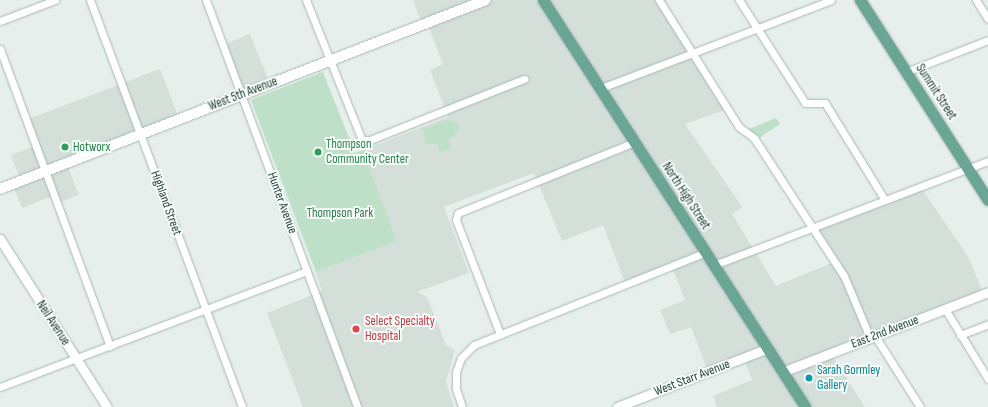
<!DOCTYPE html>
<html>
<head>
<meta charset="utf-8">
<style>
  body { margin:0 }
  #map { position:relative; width:988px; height:407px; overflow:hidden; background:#e6efeb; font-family:"Sofia Sans Condensed",sans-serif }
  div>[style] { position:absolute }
  .built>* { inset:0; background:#d4dfda; transform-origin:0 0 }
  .green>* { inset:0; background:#bfe0c8 }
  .roads { filter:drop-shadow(0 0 1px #a8b8b2) drop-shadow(0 0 1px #a8b8b2) }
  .minor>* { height:7px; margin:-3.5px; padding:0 3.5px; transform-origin:3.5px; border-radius:3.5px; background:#fff }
  .tertiary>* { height:9px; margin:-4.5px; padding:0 4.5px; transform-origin:4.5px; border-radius:4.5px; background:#fff }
  .secondary>* { height:10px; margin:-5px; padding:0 5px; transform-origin:5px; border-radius:5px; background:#fff }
  .primary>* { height:11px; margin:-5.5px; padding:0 5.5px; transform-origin:5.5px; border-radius:5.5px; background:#6aa596 }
  .dots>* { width:11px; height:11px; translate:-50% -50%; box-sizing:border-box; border:2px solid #f7fbf9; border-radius:50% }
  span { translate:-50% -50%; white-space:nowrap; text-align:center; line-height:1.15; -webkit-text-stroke:4px #f7fbf9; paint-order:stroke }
  .street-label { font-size:13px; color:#24423a }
  .leisure-label { font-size:13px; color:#27864d }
  .left { translate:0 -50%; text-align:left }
  .park-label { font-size:13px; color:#2d7a4b }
  .health-label { font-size:13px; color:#be3a42 }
  .culture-label { font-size:13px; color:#0d838f }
</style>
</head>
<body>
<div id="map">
  <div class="built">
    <div style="clip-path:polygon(413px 0,656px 0,727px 109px,685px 124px,742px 207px,732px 214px,776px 286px,834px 262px,813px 226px,920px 186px,969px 258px,983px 293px,830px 352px,865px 407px,717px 407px,713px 396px,752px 380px,743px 357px,708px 371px,691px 327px,670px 334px,660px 310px,685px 300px,672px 267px,626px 285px,603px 225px,562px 241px,534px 173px,444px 207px,469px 273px,417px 292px,427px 297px,446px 345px,455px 350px,446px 382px,454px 407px,303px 407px,267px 313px,322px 291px,316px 272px,397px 241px,363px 150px,448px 117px,430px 70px,443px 64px,427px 23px,422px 24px)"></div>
    <div style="left:250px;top:34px;width:54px;height:30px;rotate:68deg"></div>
    <div style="clip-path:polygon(160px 69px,179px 119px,67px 164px,79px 195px,57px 203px,54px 195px,22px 208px,12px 184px,21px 181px,11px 155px,35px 146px,26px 120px)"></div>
  </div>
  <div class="green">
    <div style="clip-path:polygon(323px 72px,355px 153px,363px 150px,397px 241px,316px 272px,251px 100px)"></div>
    <div style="clip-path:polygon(776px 118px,780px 124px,759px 138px,749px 129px)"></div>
    <div style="clip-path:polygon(447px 120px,457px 122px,460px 131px,448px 140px,451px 148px,440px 152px,437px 144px,427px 144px,422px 129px)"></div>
  </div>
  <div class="roads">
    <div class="minor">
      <div style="left:90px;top:0;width:434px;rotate:69.5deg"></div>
      <div style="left:206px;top:0;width:434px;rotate:69.6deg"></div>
      <div style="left:306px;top:0;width:151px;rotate:68.2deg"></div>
      <div style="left:362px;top:140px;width:8px"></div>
      <div style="left:370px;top:140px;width:166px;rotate:-21.6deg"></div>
      <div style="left:659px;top:0;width:150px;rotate:57.8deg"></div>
      <div style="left:739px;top:127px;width:19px;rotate:36deg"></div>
      <div style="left:754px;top:138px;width:165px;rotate:56.9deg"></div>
      <div style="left:844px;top:276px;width:67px;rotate:67.2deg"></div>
      <div style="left:739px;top:0;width:122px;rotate:57.3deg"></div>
      <div style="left:805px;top:103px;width:20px"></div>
      <div style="left:825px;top:103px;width:114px;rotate:58.3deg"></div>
      <div style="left:976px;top:0;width:22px;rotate:58deg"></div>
      <div style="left:0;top:21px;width:59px;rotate:-20.9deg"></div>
      <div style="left:0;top:49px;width:317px;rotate:69.7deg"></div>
      <div style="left:906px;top:72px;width:88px;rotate:-21.3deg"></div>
      <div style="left:601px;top:88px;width:246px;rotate:-20.9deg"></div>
      <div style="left:714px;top:265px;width:293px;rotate:-20.8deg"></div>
      <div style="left:945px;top:309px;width:82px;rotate:58.4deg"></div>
      <div style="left:500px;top:334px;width:122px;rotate:-111.1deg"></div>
      <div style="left:456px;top:220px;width:7px;rotate:-74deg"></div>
      <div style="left:458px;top:213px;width:191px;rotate:-21.9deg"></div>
      <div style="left:960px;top:335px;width:30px;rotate:-21deg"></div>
      <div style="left:875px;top:336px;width:84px;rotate:57.6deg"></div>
      <div style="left:0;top:387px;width:328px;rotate:-20.7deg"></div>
      <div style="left:462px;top:407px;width:20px;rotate:-108deg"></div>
      <div style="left:456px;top:388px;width:16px;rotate:-90deg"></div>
      <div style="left:456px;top:372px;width:15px;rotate:-70deg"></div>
      <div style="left:461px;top:358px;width:18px;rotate:-45deg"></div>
      <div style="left:474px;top:345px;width:250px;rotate:-21.8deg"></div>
    </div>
    <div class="tertiary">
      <div style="left:0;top:239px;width:199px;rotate:57.5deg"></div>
      <div style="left:782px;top:372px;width:221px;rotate:-21.2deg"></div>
      <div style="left:617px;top:407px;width:162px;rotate:-21.3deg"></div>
    </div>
    <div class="secondary">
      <div style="left:0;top:189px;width:521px;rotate:-21.25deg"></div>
    </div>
    <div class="primary">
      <div style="left:543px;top:0;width:484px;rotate:57.2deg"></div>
      <div style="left:860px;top:0;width:237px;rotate:57.4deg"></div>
    </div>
  </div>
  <div class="dots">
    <div style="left:65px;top:147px;background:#2e9e5b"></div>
    <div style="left:318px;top:152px;background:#2e9e5b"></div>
    <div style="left:356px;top:329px;background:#e0444e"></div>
    <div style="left:809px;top:378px;background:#0f9aa8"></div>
  </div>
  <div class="street-label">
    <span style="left:936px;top:92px;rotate:57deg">Summit Street</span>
    <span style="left:243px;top:94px;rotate:-21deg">West 5th Avenue</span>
    <span style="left:686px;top:196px;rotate:57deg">North High Street</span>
    <span style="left:166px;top:203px;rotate:70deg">Highland Street</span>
    <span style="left:282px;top:203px;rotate:70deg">Hunter Avenue</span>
    <span style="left:53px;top:323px;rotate:57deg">Neil Avenue</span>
    <span style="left:885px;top:332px;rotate:-21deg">East 2nd Avenue</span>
    <span style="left:692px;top:378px;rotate:-21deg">West Starr Avenue</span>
  </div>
  <div class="leisure-label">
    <span class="left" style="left:326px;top:152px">Thompson<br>Community Center</span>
    <span class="left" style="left:73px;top:147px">Hotworx</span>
  </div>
  <div class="park-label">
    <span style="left:340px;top:213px">Thompson Park</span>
  </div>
  <div class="health-label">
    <span class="left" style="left:365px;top:329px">Select Specialty<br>Hospital</span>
  </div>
  <div class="culture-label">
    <span class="left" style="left:817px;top:378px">Sarah Gormley<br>Gallery</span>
  </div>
</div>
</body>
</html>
